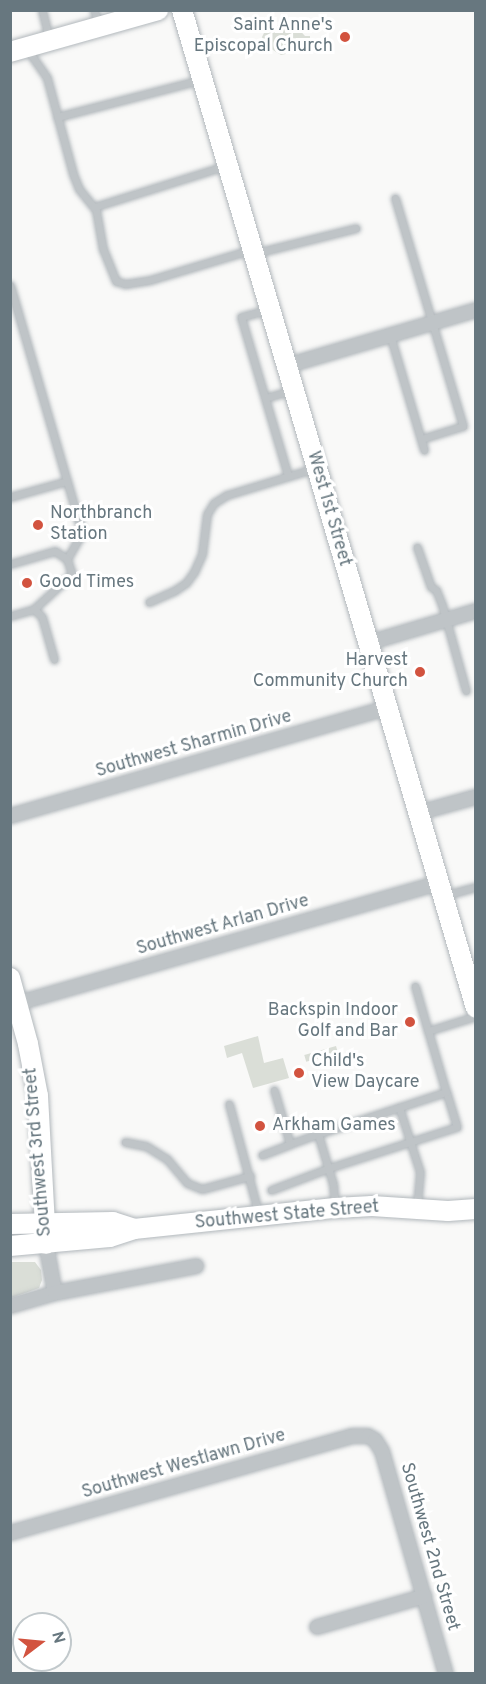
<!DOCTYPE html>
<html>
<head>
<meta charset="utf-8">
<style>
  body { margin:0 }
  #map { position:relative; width:486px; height:1684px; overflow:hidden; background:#f9f9f8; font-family:Overpass,sans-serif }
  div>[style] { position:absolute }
  .green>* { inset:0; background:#daded7; transform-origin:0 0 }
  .roads { filter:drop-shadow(0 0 2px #b2b8bc) drop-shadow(0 0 2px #b2b8bc) }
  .lane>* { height:7px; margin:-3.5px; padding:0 3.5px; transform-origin:3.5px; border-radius:3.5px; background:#bfc4c7 }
  .street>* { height:14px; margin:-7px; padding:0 7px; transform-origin:7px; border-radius:7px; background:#bfc4c7 }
  .secondary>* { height:20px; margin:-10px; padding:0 10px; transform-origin:10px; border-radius:10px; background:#fff }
  .dots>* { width:16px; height:16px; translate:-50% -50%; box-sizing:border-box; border:3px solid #fff; border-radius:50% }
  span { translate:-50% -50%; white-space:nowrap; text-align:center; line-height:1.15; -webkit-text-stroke:6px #fff; paint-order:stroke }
  .poi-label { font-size:18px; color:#67777f }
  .right { translate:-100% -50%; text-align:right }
  .left { translate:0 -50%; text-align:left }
  .street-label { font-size:18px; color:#67777f }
  .frame { position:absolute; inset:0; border:12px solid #67777f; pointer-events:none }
  .north { position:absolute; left:12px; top:1612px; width:60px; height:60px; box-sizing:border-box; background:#fff; border:2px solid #c2c9cc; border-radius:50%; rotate:74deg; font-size:16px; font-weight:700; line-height:24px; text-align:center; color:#67777f }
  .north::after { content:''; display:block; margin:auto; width:21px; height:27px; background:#d2533f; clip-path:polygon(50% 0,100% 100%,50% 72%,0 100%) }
</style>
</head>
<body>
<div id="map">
  <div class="green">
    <div style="clip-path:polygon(286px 22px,293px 23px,305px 36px,310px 36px,310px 39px,304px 50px,281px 55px,265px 45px,262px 37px,266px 29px)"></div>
    <div style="clip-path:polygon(258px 1036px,264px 1063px,283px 1058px,289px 1078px,253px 1088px,242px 1053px,227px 1058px,224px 1046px)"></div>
    <div style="left:336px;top:1046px;width:7px;height:33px;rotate:74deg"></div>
    <div style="clip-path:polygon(11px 1262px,35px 1262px,41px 1270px,42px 1280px,39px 1288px,11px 1298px)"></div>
  </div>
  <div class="roads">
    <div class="lane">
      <div style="left:42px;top:10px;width:30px;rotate:76deg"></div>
      <div style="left:94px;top:10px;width:16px;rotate:72deg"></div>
      <div style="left:27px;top:49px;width:35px;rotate:55deg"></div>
      <div style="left:47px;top:78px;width:99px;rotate:74.8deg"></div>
      <div style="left:73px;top:174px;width:16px;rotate:68deg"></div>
      <div style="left:79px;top:189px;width:27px;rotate:51deg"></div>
      <div style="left:96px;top:210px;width:40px;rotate:80deg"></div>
      <div style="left:103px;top:249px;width:35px;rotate:68deg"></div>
      <div style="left:116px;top:281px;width:9px;rotate:18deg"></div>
      <div style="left:125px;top:284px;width:25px;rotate:-9deg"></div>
      <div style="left:150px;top:280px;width:104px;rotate:-16.7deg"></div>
      <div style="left:57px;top:117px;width:148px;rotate:-14.5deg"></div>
      <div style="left:395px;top:198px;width:238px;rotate:73.4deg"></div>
      <div style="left:463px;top:426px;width:44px;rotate:162.8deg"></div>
      <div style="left:94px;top:207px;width:137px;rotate:-17.4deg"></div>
      <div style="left:256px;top:253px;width:103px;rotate:-14deg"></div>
      <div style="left:10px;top:285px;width:204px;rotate:73.8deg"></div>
      <div style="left:67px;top:481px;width:59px;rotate:164.3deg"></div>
      <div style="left:267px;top:310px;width:27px;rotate:165deg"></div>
      <div style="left:241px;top:317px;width:166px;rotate:73.5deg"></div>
      <div style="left:390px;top:335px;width:120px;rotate:73.5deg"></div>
      <div style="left:265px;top:398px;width:29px;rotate:-16deg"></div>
      <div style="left:67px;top:481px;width:54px;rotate:73.9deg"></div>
      <div style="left:82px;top:533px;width:30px;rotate:120deg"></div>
      <div style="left:417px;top:547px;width:42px;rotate:70.7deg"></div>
      <div style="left:431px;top:587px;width:6px;rotate:31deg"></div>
      <div style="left:436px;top:590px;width:16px;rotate:68deg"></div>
      <div style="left:442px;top:605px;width:89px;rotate:74.4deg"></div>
      <div style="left:10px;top:564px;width:47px;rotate:-16.1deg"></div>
      <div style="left:55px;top:551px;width:14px;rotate:34deg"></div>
      <div style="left:67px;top:559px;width:16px;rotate:72deg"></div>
      <div style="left:72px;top:574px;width:52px;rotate:137.4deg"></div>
      <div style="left:149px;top:602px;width:27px;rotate:-24deg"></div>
      <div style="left:174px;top:591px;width:14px;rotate:-34deg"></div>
      <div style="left:186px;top:583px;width:14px;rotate:-54deg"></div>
      <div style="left:194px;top:572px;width:20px;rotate:-66deg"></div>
      <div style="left:202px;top:554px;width:40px;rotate:-82.9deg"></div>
      <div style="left:207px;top:514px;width:13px;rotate:-58deg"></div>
      <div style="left:214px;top:503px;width:15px;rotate:-32deg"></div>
      <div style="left:227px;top:495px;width:93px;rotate:-16.9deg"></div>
      <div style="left:10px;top:616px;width:25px;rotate:-16deg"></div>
      <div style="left:34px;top:609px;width:11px;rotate:45deg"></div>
      <div style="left:42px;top:617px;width:44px;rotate:74.1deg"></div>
      <div style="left:446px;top:895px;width:31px;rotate:-15deg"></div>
      <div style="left:415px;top:986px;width:47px;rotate:73.9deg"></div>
      <div style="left:274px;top:1090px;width:56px;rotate:73.5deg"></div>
      <div style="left:290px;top:1144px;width:30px;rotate:-20deg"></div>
      <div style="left:229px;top:1104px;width:115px;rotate:74.9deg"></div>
      <div style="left:399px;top:1107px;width:68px;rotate:72.1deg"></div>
      <div style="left:420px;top:1172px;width:36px;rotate:95deg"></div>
      <div style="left:125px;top:1142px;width:21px;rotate:11deg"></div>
      <div style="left:146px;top:1146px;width:25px;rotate:32deg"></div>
      <div style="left:167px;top:1159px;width:31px;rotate:50deg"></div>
      <div style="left:187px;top:1183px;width:16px;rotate:22deg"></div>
      <div style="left:202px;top:1189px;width:50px;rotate:-15.2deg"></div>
      <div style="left:262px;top:1155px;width:30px;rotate:-21deg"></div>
      <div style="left:271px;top:1190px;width:62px;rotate:-20.8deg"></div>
      <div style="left:329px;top:1168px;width:134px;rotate:-17.8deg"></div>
      <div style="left:457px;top:1127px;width:37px;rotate:-107deg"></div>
      <div style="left:335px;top:1206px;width:22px;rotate:-95deg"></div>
      <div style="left:333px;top:1184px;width:52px;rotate:-106.7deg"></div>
      <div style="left:318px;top:1134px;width:135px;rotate:-18.2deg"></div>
      <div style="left:446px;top:1092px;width:64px;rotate:-106.4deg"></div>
      <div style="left:428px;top:1031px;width:50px;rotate:-17.4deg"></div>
    </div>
    <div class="street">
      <div style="left:286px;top:366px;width:198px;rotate:-16.4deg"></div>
      <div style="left:368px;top:643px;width:113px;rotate:-16.5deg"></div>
      <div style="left:418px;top:813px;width:60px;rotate:-15.4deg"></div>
      <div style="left:10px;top:816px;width:392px;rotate:-16deg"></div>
      <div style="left:18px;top:1003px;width:438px;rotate:-15.9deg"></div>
      <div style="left:46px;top:1244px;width:50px;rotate:79.6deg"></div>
      <div style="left:10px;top:1306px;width:47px;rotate:-16.1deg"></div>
      <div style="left:55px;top:1293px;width:144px;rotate:-10.8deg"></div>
      <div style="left:10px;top:1533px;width:355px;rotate:-15.8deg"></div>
      <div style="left:352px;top:1436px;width:16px"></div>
      <div style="left:368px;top:1436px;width:8px;rotate:30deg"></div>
      <div style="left:375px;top:1440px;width:13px;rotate:58deg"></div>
      <div style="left:382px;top:1451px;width:232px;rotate:74deg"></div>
      <div style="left:317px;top:1627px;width:112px;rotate:-16deg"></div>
    </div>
    <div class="secondary">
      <div style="left:182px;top:10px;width:1040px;rotate:73.59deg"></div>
      <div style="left:10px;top:52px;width:154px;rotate:-15.8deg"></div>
      <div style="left:10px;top:978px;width:68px;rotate:74.7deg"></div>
      <div style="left:28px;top:1044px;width:53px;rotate:79.1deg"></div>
      <div style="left:38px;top:1096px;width:148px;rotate:86.9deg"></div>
      <div style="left:10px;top:1224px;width:103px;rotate:-1.1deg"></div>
      <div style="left:113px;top:1222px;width:22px;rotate:18deg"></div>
      <div style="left:10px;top:1246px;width:100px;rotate:-5.1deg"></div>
      <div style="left:110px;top:1237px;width:25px;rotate:-18deg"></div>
      <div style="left:134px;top:1229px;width:202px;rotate:-6deg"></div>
      <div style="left:335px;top:1208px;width:37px;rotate:-3deg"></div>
      <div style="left:372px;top:1206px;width:76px;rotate:3.8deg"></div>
      <div style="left:448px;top:1211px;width:28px;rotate:-4deg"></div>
    </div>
  </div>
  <div class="dots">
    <div style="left:345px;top:37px;background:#d2533f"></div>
    <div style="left:38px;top:525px;background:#d2533f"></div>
    <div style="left:27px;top:583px;background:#d2533f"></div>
    <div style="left:420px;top:672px;background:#d2533f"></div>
    <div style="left:410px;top:1022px;background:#d2533f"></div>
    <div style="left:299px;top:1073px;background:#d2533f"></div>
    <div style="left:260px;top:1126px;background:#d2533f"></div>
  </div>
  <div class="poi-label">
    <span class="right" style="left:333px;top:37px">Saint Anne's<br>Episcopal Church</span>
    <span class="left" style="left:50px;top:525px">Northbranch<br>Station</span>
    <span class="left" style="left:39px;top:583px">Good Times</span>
    <span class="right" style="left:408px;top:672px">Harvest<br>Community Church</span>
    <span class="right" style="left:398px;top:1022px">Backspin Indoor<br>Golf and Bar</span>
    <span class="left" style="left:311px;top:1073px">Child's<br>View Daycare</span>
    <span class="left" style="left:272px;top:1126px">Arkham Games</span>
  </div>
  <div class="street-label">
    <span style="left:328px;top:509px;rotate:74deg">West 1st Street</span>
    <span style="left:194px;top:745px;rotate:-16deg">Southwest Sharmin Drive</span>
    <span style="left:223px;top:926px;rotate:-16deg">Southwest Arlan Drive</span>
    <span style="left:39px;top:1152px;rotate:-95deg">Southwest 3rd Street</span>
    <span style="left:287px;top:1216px;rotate:-5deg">Southwest State Street</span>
    <span style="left:184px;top:1465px;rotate:-16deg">Southwest Westlawn Drive</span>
    <span style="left:429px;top:1547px;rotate:74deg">Southwest 2nd Street</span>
  </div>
  <div class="frame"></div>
  <div class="north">N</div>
</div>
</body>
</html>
